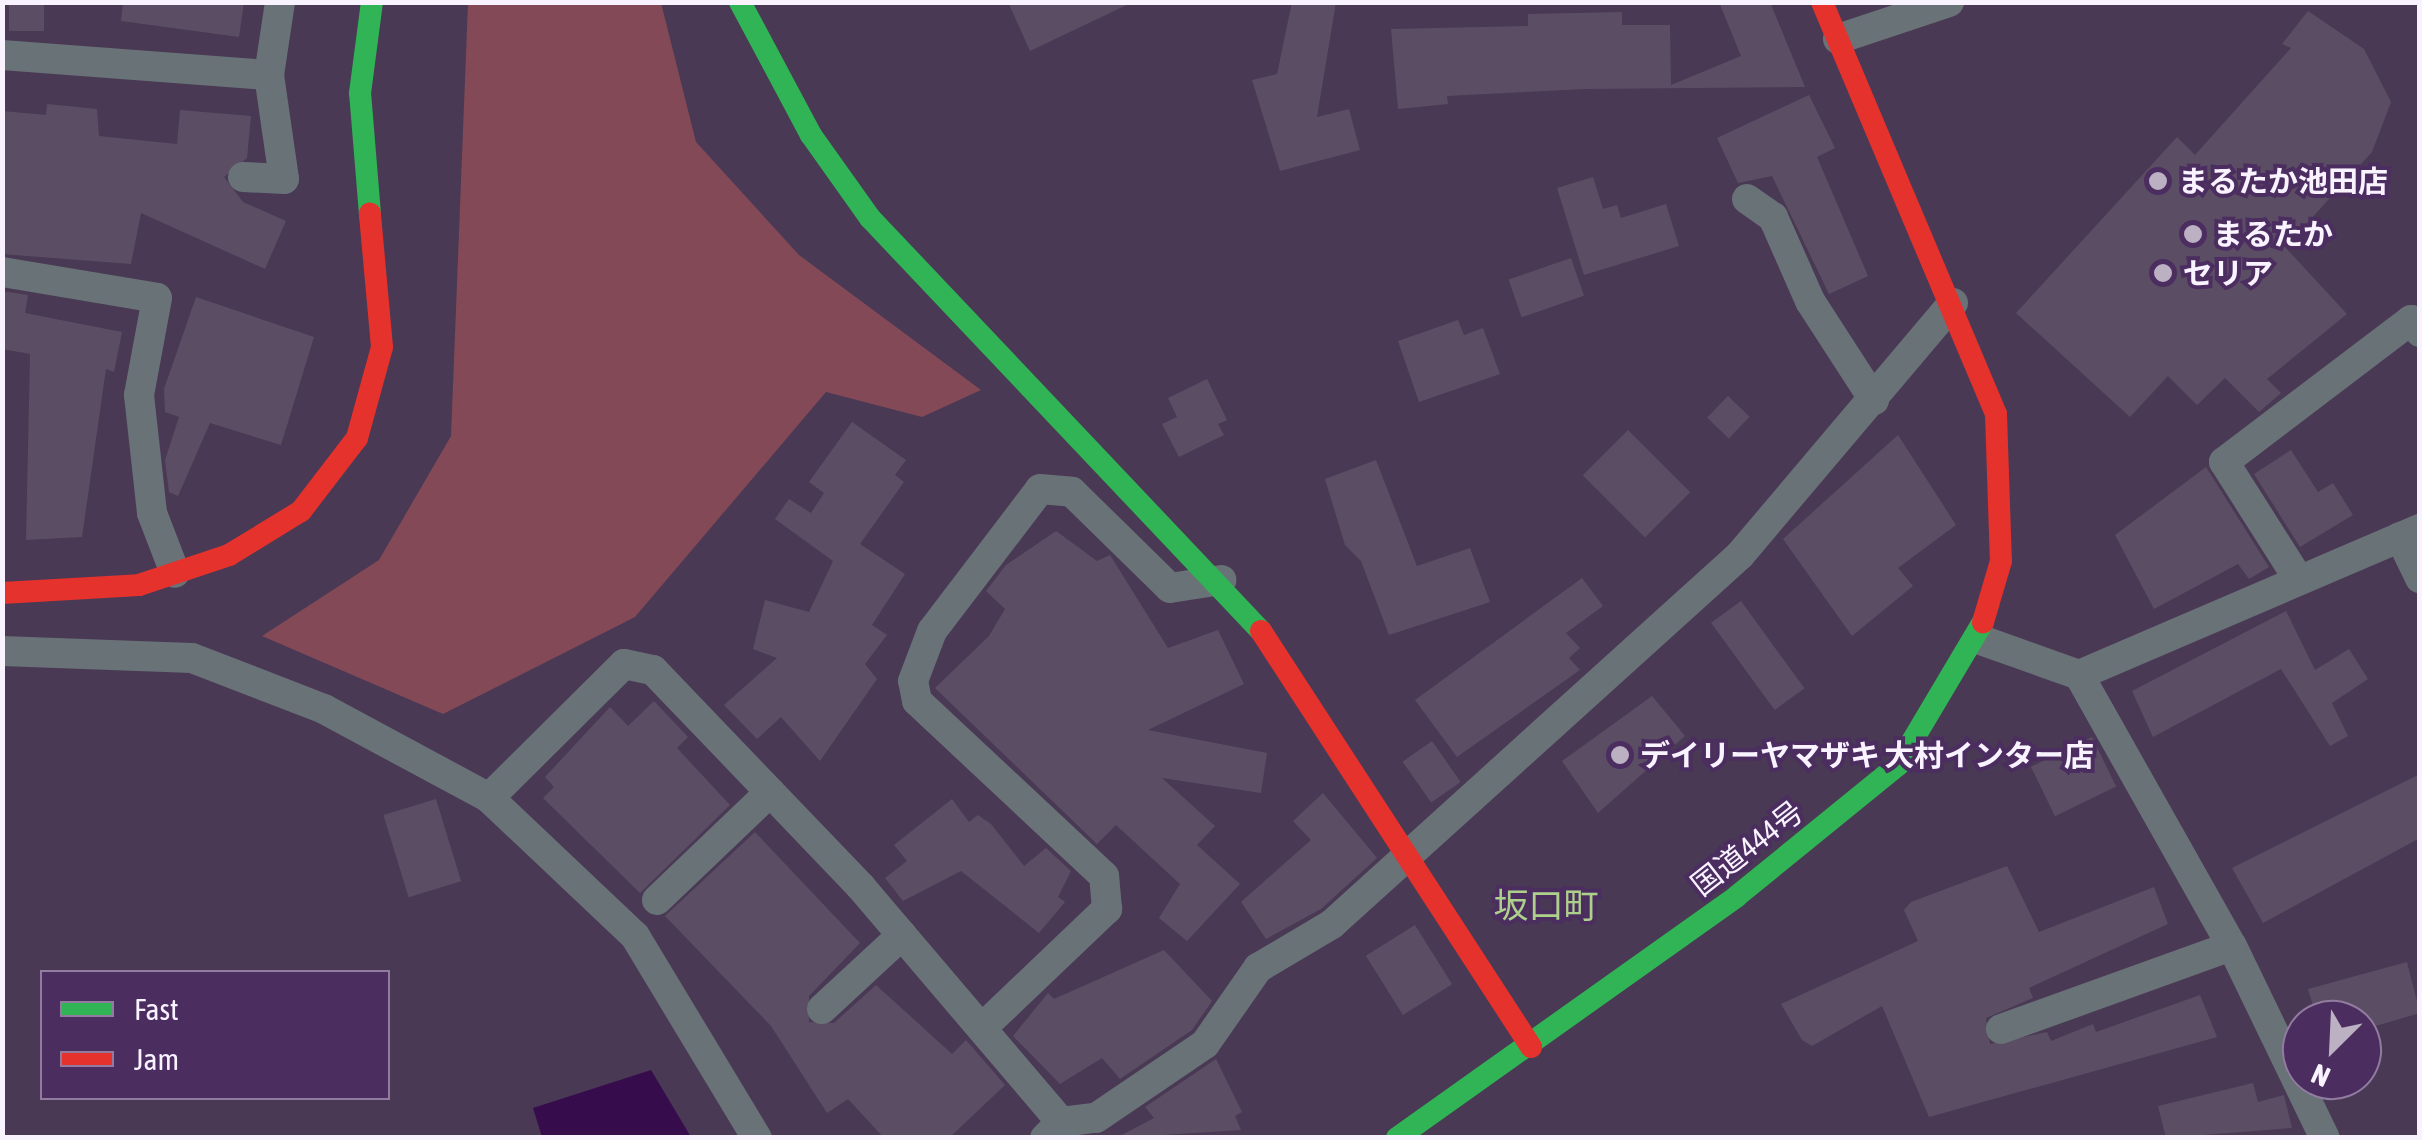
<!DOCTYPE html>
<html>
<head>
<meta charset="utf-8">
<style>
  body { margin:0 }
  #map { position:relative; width:2422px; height:1140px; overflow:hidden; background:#493954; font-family:"Asap Condensed","Noto Sans JP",sans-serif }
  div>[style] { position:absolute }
  .green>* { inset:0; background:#834956 }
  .water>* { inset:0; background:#360c4d }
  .building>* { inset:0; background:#5b4e64; transform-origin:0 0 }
  .street>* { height:30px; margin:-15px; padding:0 15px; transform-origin:15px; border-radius:15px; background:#697277 }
  .fast>* { height:22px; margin:-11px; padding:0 11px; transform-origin:11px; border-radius:11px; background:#30b455 }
  .jam>* { height:22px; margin:-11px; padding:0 11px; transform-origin:11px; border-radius:11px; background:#e5322d }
  .dots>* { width:28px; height:28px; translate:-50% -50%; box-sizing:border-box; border:5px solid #4b2d60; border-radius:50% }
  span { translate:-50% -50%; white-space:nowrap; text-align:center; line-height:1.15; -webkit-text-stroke:8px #4b2d60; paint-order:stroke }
  .poi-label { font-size:30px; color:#f9f2ff; font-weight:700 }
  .left { translate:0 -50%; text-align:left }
  .street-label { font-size:30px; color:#f9f2ff }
  .quarter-label { font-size:35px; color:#add08b }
  .frame { position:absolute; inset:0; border:5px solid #f9f2ff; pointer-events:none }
  .legend { position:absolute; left:40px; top:970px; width:350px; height:130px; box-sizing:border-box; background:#4b2d60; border:2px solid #917ca0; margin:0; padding:12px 18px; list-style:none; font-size:30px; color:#f9f2ff }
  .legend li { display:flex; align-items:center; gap:20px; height:50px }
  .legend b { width:50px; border:2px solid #917ca0 }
  .north { position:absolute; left:2282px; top:1000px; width:100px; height:100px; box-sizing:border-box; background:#4b2d60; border:2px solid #917ca0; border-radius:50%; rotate:204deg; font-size:28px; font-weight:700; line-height:40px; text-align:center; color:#f9f2ff }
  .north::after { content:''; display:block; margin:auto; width:35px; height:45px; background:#bbb1c3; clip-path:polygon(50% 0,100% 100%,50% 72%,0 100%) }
</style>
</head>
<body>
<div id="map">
  <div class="green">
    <div style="clip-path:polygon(468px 3px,661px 3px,696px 142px,799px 255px,981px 390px,922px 417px,826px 392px,635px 617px,443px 714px,262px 636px,379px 560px,451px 436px)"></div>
  </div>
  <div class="water">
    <div style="clip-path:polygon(651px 1070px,691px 1137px,542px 1137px,533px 1108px)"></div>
  </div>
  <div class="building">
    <div style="left:9px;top:2px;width:35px;height:29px"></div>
    <div style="clip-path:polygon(123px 2px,244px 2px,239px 37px,121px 21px)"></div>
    <div style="clip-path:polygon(1008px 2px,1133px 2px,1030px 51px)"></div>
    <div style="clip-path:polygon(1292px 2px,1336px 2px,1317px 117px,1349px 109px,1360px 150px,1280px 171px,1252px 80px,1277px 74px)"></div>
    <div style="clip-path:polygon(1719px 2px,1770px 2px,1805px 87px,1586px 89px,1447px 96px,1448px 104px,1398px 109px,1391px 29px,1528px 26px,1528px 14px,1622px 12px,1622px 25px,1670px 25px,1671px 85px,1741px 56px)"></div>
    <div style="clip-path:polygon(2308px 11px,2364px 49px,2391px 102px,2372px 152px,2285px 247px,2347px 314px,2267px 379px,2281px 393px,2259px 412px,2225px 378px,2197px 405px,2168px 376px,2130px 417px,2016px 313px,2177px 137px,2195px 155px,2291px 48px,2282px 44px)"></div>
    <div style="clip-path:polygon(1809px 95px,1835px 148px,1817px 157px,1868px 276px,1829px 294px,1772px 176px,1738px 183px,1717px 138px)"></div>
    <div style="clip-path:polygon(47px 104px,97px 109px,99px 136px,177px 144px,180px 110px,251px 116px,247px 158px,224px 177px,243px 202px,286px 221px,265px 269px,141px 213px,131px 264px,2px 254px,2px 111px,46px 115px)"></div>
    <div style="clip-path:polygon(1593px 177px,1603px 209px,1617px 205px,1621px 218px,1666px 204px,1679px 246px,1584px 275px,1557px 188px)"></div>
    <div style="left:1571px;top:258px;width:40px;height:66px;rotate:71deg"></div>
    <div style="clip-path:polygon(2px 291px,28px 295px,25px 313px,122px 332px,114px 372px,106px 369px,82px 537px,26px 540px,30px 354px,2px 349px)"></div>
    <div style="clip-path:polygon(196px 297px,314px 337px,281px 445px,210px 423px,178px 496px,169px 492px,165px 460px,179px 417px,165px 412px,164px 389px)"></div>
    <div style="clip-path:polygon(1458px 320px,1464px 335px,1483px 328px,1500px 374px,1419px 402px,1398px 341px)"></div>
    <div style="clip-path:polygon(1207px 379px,1227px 420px,1218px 424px,1224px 435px,1179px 457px,1162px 424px,1177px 417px,1168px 398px)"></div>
    <div style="left:1728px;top:396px;width:30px;height:30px;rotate:44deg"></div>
    <div style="clip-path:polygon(852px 422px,906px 460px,895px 475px,904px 482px,860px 544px,905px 574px,872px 625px,887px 635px,865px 664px,877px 679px,820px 761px,781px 717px,757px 739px,724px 705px,777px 658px,753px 649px,765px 600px,809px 612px,833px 561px,775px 519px,789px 499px,811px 513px,824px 493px,809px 482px)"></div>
    <div style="left:1628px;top:430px;width:88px;height:64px;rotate:45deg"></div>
    <div style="clip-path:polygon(1898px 435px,1956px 525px,1898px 568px,1913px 586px,1852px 636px,1783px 539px)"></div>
    <div style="clip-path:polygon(2291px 450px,2318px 492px,2333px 483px,2353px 515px,2300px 547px,2254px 474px)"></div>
    <div style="clip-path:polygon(1376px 460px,1417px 566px,1470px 548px,1490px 602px,1389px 635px,1361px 561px,1345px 545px,1325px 479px)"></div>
    <div style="clip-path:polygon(2206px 467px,2269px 567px,2249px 579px,2238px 564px,2154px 609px,2115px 535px)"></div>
    <div style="clip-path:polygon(1056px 531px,1097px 561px,1110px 555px,1168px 648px,1218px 630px,1244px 684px,1148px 730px,1267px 753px,1261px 793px,1162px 778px,1215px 826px,1197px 845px,1240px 884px,1187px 941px,1159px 918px,1180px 884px,1116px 825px,1097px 844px,935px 688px,989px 636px,1005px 609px,986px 591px,1006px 565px)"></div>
    <div style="clip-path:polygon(1582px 578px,1603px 606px,1566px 633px,1580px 648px,1569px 658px,1580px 670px,1457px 757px,1415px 700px)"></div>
    <div style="left:1741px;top:601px;width:108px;height:37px;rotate:54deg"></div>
    <div style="clip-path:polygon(2286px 611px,2315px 670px,2349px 649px,2368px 679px,2332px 703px,2348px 736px,2330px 746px,2281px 669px,2153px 737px,2132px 691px)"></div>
    <div style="clip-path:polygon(1652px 696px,1685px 736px,1598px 813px,1562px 761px)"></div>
    <div style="clip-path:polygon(654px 701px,688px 737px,677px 748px,730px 805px,640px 893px,543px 798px,554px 787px,545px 777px,610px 707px,628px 726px)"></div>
    <div style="left:2092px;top:737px;width:55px;height:68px;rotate:64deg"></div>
    <div style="left:1432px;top:741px;width:50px;height:36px;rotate:55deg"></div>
    <div style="clip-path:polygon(2420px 774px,2420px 838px,2263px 923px,2232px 868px)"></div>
    <div style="clip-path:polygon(1323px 793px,1377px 858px,1321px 909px,1266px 939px,1241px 902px,1311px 840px,1293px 821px)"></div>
    <div style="left:436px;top:799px;width:86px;height:55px;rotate:73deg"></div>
    <div style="clip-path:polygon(952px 799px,969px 822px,978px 815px,991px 824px,1024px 866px,1046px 848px,1071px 871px,1058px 897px,1065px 902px,1039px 933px,961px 871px,903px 901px,885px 878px,907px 861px,894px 845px)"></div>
    <div style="clip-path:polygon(755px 832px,860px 943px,809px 996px,809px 1022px,834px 1023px,876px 985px,952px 1054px,966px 1040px,1005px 1085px,949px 1138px,884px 1138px,848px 1099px,827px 1113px,771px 1026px,665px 916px)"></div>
    <div style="clip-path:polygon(2007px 866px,2039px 932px,2154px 887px,2168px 924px,2029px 988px,2033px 998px,1986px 1018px,1990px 1044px,2047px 1032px,2051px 1041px,2093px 1024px,2096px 1032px,2200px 995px,2217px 1037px,1929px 1117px,1882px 1006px,1812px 1046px,1802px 1040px,1781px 1004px,1918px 941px,1904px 910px,1911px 902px)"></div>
    <div style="left:1415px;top:925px;width:70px;height:58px;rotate:58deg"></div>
    <div style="clip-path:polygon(1164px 950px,1212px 1001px,1192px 1030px,1120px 1079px,1102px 1058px,1060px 1084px,1013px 1036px,1048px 993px,1054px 999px)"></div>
    <div style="clip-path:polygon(2407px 962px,2420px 1013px,2362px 1030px,2362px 1020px,2317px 1020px,2308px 989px)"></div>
    <div style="clip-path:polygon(1216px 1059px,1242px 1112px,1235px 1116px,1241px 1130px,1116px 1138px,1154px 1118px,1145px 1107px)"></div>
    <div style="clip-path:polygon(2253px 1083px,2258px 1102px,2284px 1095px,2292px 1128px,2166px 1138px,2158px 1106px)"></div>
  </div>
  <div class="street">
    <div style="left:1838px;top:39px;width:117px;rotate:-18.4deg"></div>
    <div style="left:2px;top:55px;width:268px;rotate:4.3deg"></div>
    <div style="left:269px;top:75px;width:74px;rotate:-81.4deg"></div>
    <div style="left:243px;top:177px;width:41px;rotate:2.8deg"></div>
    <div style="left:284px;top:179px;width:105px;rotate:-98.2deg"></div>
    <div style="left:1747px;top:199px;width:32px;rotate:35deg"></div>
    <div style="left:1773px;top:217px;width:92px;rotate:66.2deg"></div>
    <div style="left:1810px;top:301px;width:118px;rotate:57.1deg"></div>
    <div style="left:2px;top:272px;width:157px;rotate:9.5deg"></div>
    <div style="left:157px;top:298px;width:99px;rotate:100.5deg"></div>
    <div style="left:139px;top:395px;width:119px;rotate:83.7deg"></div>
    <div style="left:152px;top:513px;width:64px;rotate:69deg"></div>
    <div style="left:2400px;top:537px;width:46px;rotate:64deg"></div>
    <div style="left:2299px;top:580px;width:140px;rotate:-122.4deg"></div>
    <div style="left:2224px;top:462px;width:235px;rotate:-37.2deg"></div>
    <div style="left:2411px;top:320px;width:15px;rotate:53deg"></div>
    <div style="left:1978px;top:639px;width:107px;rotate:19.6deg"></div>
    <div style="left:2079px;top:675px;width:311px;rotate:60.6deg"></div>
    <div style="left:2232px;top:946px;width:213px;rotate:64.2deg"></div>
    <div style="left:2px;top:651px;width:190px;rotate:2.1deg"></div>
    <div style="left:192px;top:658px;width:142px;rotate:21.1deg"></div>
    <div style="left:324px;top:709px;width:187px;rotate:28.3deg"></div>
    <div style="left:489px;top:798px;width:201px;rotate:43.4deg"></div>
    <div style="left:635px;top:936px;width:236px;rotate:58.9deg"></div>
    <div style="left:2079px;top:675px;width:371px;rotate:-23.2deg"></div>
    <div style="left:489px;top:798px;width:190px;rotate:-44.8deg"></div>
    <div style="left:624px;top:664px;width:30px;rotate:12deg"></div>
    <div style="left:653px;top:670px;width:301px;rotate:46.2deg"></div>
    <div style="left:861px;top:887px;width:309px;rotate:49.6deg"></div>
    <div style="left:657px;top:900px;width:156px;rotate:-43.7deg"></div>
    <div style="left:822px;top:1009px;width:109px;rotate:-42.8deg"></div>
    <div style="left:982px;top:1028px;width:173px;rotate:-43.6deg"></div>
    <div style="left:1107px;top:909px;width:33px;rotate:-95deg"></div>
    <div style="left:1104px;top:876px;width:256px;rotate:-136.9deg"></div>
    <div style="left:917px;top:701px;width:20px;rotate:-101deg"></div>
    <div style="left:913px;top:681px;width:53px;rotate:-69.2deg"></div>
    <div style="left:932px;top:631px;width:178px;rotate:-52.7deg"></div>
    <div style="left:1040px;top:489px;width:32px;rotate:5deg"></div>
    <div style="left:1072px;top:492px;width:137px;rotate:44.4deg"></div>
    <div style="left:1170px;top:588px;width:52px;rotate:-8.9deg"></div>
    <div style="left:2001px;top:1029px;width:245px;rotate:-19.8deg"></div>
    <div style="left:1045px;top:1138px;width:23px;rotate:-45deg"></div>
    <div style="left:1061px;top:1122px;width:35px;rotate:-7deg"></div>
    <div style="left:1096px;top:1118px;width:132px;rotate:-34.2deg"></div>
    <div style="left:1205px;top:1044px;width:93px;rotate:-55.1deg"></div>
    <div style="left:1258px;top:968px;width:86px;rotate:-30.7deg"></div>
    <div style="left:1332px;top:924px;width:550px;rotate:-42.13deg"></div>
    <div style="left:1740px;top:555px;width:330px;rotate:-49.8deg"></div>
  </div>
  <div class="fast">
    <div style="left:740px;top:2px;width:151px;rotate:61.9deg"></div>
    <div style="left:811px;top:135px;width:102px;rotate:54.6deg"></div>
    <div style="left:870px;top:218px;width:569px;rotate:46.57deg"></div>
    <div style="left:370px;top:214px;width:121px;rotate:-94.7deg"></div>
    <div style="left:360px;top:93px;width:92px;rotate:-82.5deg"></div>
    <div style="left:1397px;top:1138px;width:417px;rotate:-35.4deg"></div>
    <div style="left:1737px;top:896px;width:208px;rotate:-39.1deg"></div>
    <div style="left:1898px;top:765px;width:166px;rotate:-59.3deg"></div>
  </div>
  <div class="jam">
    <div style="left:1822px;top:2px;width:447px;rotate:67.1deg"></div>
    <div style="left:1996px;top:414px;width:147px;rotate:88.1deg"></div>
    <div style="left:2001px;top:561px;width:64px;rotate:106.4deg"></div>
    <div style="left:2px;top:593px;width:137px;rotate:-3.3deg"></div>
    <div style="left:139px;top:585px;width:95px;rotate:-18.4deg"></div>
    <div style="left:229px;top:555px;width:84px;rotate:-31.4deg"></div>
    <div style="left:301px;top:511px;width:92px;rotate:-52.5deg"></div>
    <div style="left:357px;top:438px;width:94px;rotate:-74.6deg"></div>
    <div style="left:382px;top:347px;width:134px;rotate:-95.2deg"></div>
    <div style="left:1261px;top:631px;width:496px;rotate:57deg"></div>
  </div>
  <div class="dots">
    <div style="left:2158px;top:181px;background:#bbb1c3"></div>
    <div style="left:2193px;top:234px;background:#bbb1c3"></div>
    <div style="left:2163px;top:273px;background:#bbb1c3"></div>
    <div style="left:1620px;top:755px;background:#bbb1c3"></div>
  </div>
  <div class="poi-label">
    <span class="left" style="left:2178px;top:181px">まるたか池田店</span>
    <span class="left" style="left:2213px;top:234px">まるたか</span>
    <span class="left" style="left:2183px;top:273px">セリア</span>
    <span class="left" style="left:1640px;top:755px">デイリーヤマザキ 大村インター店</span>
  </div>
  <div class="street-label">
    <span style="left:1747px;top:848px;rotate:-38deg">国道444号</span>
  </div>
  <div class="quarter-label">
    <span style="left:1546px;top:905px">坂口町</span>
  </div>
  <div class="frame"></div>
  <ul class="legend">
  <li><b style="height:12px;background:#30b455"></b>Fast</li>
  <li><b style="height:12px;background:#e5322d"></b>Jam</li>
  </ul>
  <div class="north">N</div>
</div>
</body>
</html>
